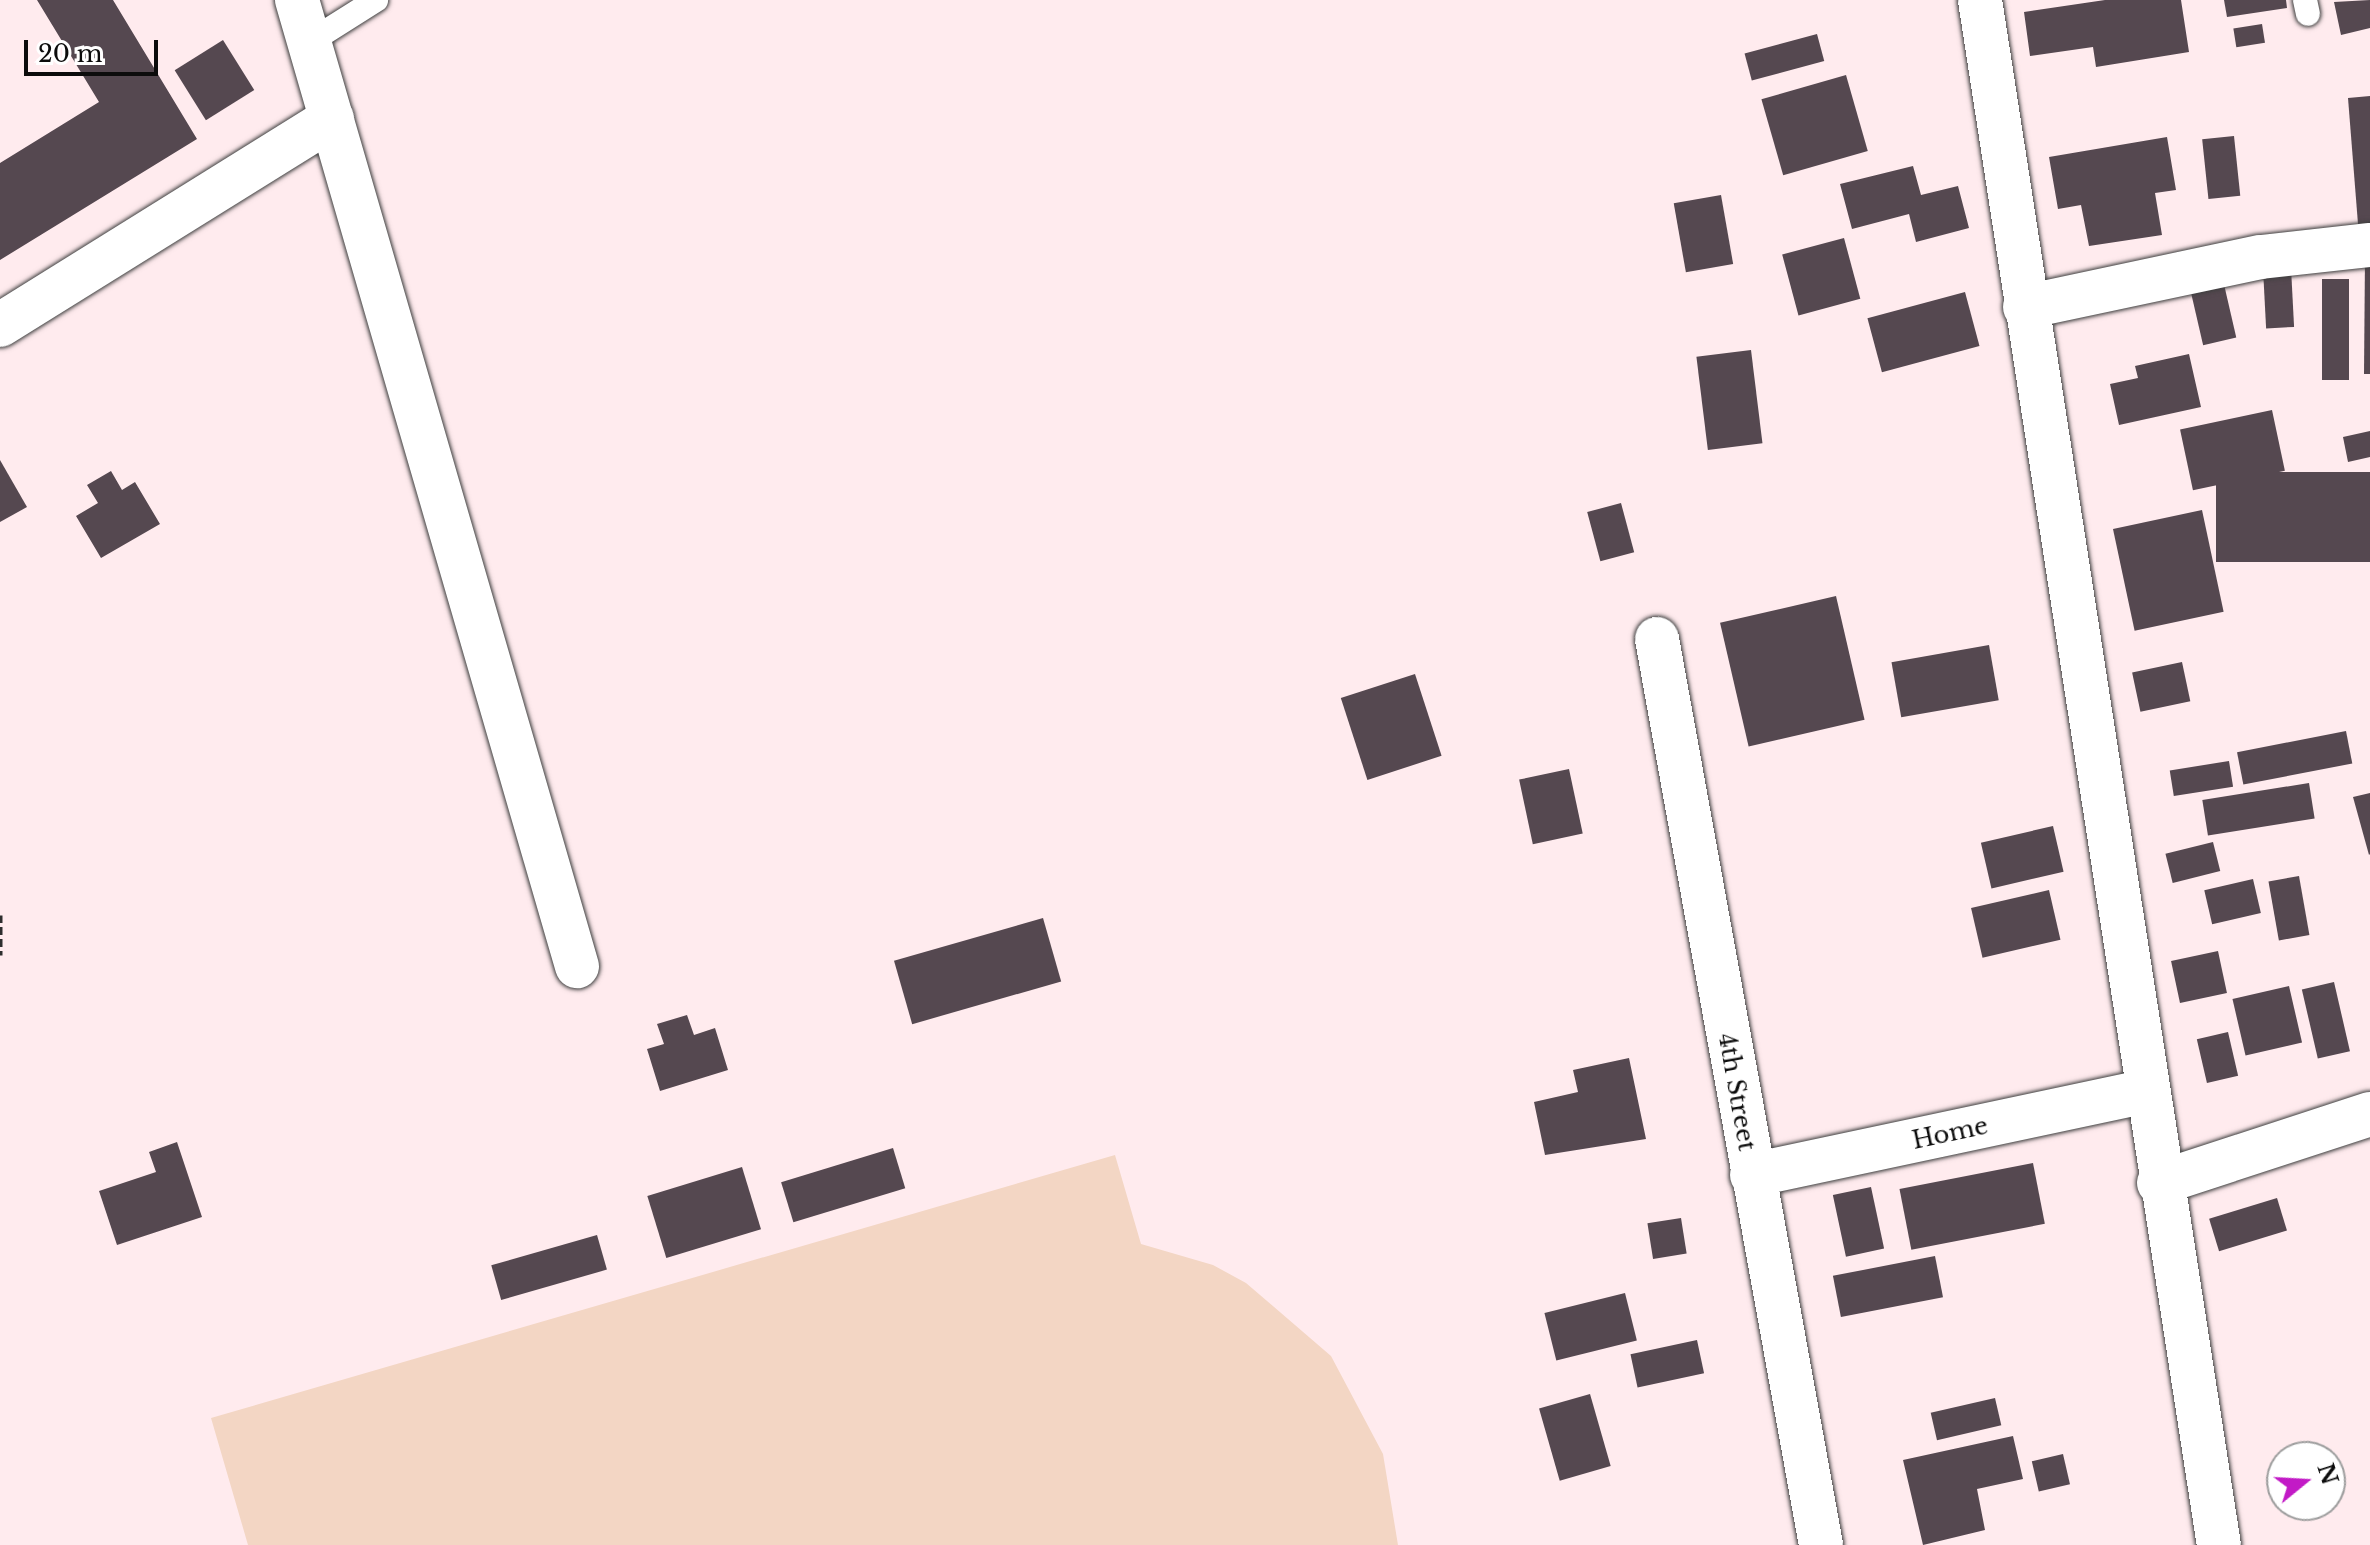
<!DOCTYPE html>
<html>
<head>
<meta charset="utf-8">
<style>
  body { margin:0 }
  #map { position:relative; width:2370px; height:1545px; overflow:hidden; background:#ffebee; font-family:"Libre Baskerville",serif }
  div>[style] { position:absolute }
  .pitch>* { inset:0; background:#f3d6c4 }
  .building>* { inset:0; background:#554850; transform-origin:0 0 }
  .path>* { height:5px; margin-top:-2.5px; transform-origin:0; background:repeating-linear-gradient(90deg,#2e2e2e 0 8px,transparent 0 12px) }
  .roads { filter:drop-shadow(0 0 2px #3f3f3f) drop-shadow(0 0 2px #3f3f3f) }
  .service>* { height:24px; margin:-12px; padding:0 12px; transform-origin:12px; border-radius:12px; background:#fff }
  .minor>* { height:44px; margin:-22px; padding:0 22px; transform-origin:22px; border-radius:22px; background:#fff }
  span { translate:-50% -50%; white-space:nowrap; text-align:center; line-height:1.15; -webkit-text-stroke:8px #fff; paint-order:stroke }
  .street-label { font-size:24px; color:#0c0c0c }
  .north { position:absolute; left:2266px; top:1441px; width:80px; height:80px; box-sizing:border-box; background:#fff; border:2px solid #9e9e9e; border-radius:50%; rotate:72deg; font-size:22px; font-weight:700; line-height:32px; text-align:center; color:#0c0c0c }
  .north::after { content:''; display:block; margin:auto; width:28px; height:36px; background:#c21ac6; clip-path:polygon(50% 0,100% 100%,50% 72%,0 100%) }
  .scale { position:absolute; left:24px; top:40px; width:134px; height:36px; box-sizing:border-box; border:4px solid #0c0c0c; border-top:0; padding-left:10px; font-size:24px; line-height:28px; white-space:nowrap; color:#0c0c0c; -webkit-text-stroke:6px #fff; paint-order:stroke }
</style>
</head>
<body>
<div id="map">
  <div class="pitch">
    <div style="clip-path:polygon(1115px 1155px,1141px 1244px,1213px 1265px,1246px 1283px,1331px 1356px,1383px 1454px,1398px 1545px,248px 1545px,211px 1418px)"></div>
  </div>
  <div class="building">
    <div style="clip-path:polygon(37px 0,113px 0,197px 139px,0 260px,0 163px,99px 102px)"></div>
    <div style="clip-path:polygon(2105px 0,2181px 0,2189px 52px,2096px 67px,2093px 47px,2030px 56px,2024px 12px)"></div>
    <div style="clip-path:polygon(2224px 0,2286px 0,2287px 8px,2227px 17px)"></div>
    <div style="clip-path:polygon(2370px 0,2370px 28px,2341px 35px,2334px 2px)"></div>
    <div style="left:2262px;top:24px;width:19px;height:29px;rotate:81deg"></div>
    <div style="left:1817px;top:34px;width:28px;height:75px;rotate:75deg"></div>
    <div style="left:223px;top:40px;width:59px;height:57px;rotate:58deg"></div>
    <div style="left:1846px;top:75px;width:79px;height:88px;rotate:74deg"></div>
    <div style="clip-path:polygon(2370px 96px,2370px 223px,2358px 224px,2348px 98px)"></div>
    <div style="left:2234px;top:136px;width:60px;height:32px;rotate:84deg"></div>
    <div style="clip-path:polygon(2167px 137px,2176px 190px,2155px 193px,2162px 235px,2089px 246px,2081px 205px,2058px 209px,2049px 157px)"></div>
    <div style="clip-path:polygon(1913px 166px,1921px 195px,1958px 186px,1969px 228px,1916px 242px,1909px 214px,1852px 229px,1840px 184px)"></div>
    <div style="left:1721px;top:195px;width:70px;height:48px;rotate:80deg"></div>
    <div style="left:1844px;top:238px;width:63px;height:64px;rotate:75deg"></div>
    <div style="clip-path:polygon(2365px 256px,2370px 256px,2370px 374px,2364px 374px)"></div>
    <div style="left:2291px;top:268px;width:59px;height:28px;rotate:87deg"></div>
    <div style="left:2322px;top:279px;width:27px;height:101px"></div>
    <div style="left:2223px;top:280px;width:59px;height:34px;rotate:77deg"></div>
    <div style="left:1965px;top:292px;width:56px;height:101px;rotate:75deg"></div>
    <div style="left:1751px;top:350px;width:94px;height:55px;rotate:83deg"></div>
    <div style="clip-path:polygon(2189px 354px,2201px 407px,2119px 425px,2110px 384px,2138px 378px,2135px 366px)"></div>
    <div style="left:2272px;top:410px;width:62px;height:94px;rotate:78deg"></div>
    <div style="clip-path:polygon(2370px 431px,2370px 457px,2348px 462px,2343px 437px)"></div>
    <div style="clip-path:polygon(0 460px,27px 507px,0 522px)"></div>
    <div style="clip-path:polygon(111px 471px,122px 490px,135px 482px,160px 524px,101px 558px,76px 516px,98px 503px,87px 485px)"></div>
    <div style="left:2370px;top:472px;width:90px;height:154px;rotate:90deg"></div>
    <div style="left:1621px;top:503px;width:51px;height:35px;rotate:75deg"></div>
    <div style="left:2202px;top:510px;width:104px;height:91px;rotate:78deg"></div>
    <div style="left:1836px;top:596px;width:127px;height:119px;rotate:77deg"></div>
    <div style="left:1989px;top:645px;width:56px;height:99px;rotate:80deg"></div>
    <div style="left:2182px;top:662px;width:40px;height:51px;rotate:78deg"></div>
    <div style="left:1415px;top:674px;width:86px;height:78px;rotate:72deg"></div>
    <div style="left:2346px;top:731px;width:33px;height:111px;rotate:79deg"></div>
    <div style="left:2229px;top:761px;width:26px;height:60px;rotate:81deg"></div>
    <div style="left:1569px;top:769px;width:66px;height:51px;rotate:78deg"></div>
    <div style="left:2309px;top:783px;width:36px;height:108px;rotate:81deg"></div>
    <div style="clip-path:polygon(2370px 793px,2370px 854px,2369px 855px,2353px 797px)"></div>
    <div style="left:2053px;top:826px;width:47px;height:74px;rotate:77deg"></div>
    <div style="left:2213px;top:842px;width:30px;height:49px;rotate:76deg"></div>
    <div style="left:2299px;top:876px;width:60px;height:31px;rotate:80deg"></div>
    <div style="left:2253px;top:879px;width:35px;height:50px;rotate:77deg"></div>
    <div style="left:2049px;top:890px;width:51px;height:80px;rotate:77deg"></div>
    <div style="left:1043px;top:918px;width:66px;height:155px;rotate:74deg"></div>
    <div style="left:2218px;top:951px;width:43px;height:48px;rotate:78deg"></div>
    <div style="left:2334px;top:982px;width:71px;height:33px;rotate:77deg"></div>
    <div style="left:2289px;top:986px;width:58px;height:58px;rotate:77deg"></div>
    <div style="clip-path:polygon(687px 1015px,694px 1035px,715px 1028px,728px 1070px,660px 1091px,647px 1049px,664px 1044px,657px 1024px)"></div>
    <div style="left:2228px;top:1032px;width:45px;height:32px;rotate:77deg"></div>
    <div style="clip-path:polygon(1629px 1058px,1646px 1139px,1545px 1155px,1534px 1102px,1578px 1092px,1573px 1070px)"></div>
    <div style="clip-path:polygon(177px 1142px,202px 1217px,117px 1245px,99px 1191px,156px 1172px,149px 1152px)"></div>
    <div style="left:893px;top:1148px;width:42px;height:117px;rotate:73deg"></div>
    <div style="left:2033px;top:1163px;width:62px;height:136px;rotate:79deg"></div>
    <div style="left:742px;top:1167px;width:65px;height:99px;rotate:73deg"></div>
    <div style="left:1871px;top:1187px;width:63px;height:39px;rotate:78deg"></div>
    <div style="left:2277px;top:1198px;width:34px;height:71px;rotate:73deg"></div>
    <div style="left:1681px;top:1218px;width:36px;height:34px;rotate:81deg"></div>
    <div style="left:597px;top:1235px;width:36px;height:110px;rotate:74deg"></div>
    <div style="left:1935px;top:1256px;width:42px;height:104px;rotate:79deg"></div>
    <div style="left:1625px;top:1293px;width:49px;height:83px;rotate:76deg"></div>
    <div style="left:1697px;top:1340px;width:34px;height:68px;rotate:78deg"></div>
    <div style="left:1590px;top:1394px;width:75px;height:53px;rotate:74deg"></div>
    <div style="left:1995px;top:1398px;width:28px;height:66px;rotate:77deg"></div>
    <div style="clip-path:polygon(2013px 1436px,2023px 1479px,1977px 1489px,1985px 1530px,1923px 1545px,1903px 1460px)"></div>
    <div style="left:2063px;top:1454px;width:31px;height:32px;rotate:77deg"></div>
  </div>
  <div class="path">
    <div style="left:0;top:915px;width:40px;rotate:90deg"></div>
  </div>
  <div class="roads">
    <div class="service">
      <div style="left:2305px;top:0;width:14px;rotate:78deg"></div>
      <div style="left:311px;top:41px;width:77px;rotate:-32.2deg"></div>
    </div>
    <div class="minor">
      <div style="left:297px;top:0;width:1006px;rotate:73.84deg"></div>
      <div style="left:1980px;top:0;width:1563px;rotate:81.21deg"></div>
      <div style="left:2025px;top:307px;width:241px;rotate:-12deg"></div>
      <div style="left:2261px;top:257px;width:110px;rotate:-6.3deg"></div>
      <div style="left:0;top:325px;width:391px;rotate:-31.9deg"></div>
      <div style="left:1657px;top:639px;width:921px;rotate:79.74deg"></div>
      <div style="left:1752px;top:1175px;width:404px;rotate:-12deg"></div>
      <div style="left:2159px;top:1183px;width:222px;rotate:-18.1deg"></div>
    </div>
  </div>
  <div class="street-label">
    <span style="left:1737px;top:1092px;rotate:80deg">4th Street</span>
    <span style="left:1950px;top:1133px;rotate:-12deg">Home</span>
  </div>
  <div class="north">N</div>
  <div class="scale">20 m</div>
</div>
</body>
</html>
